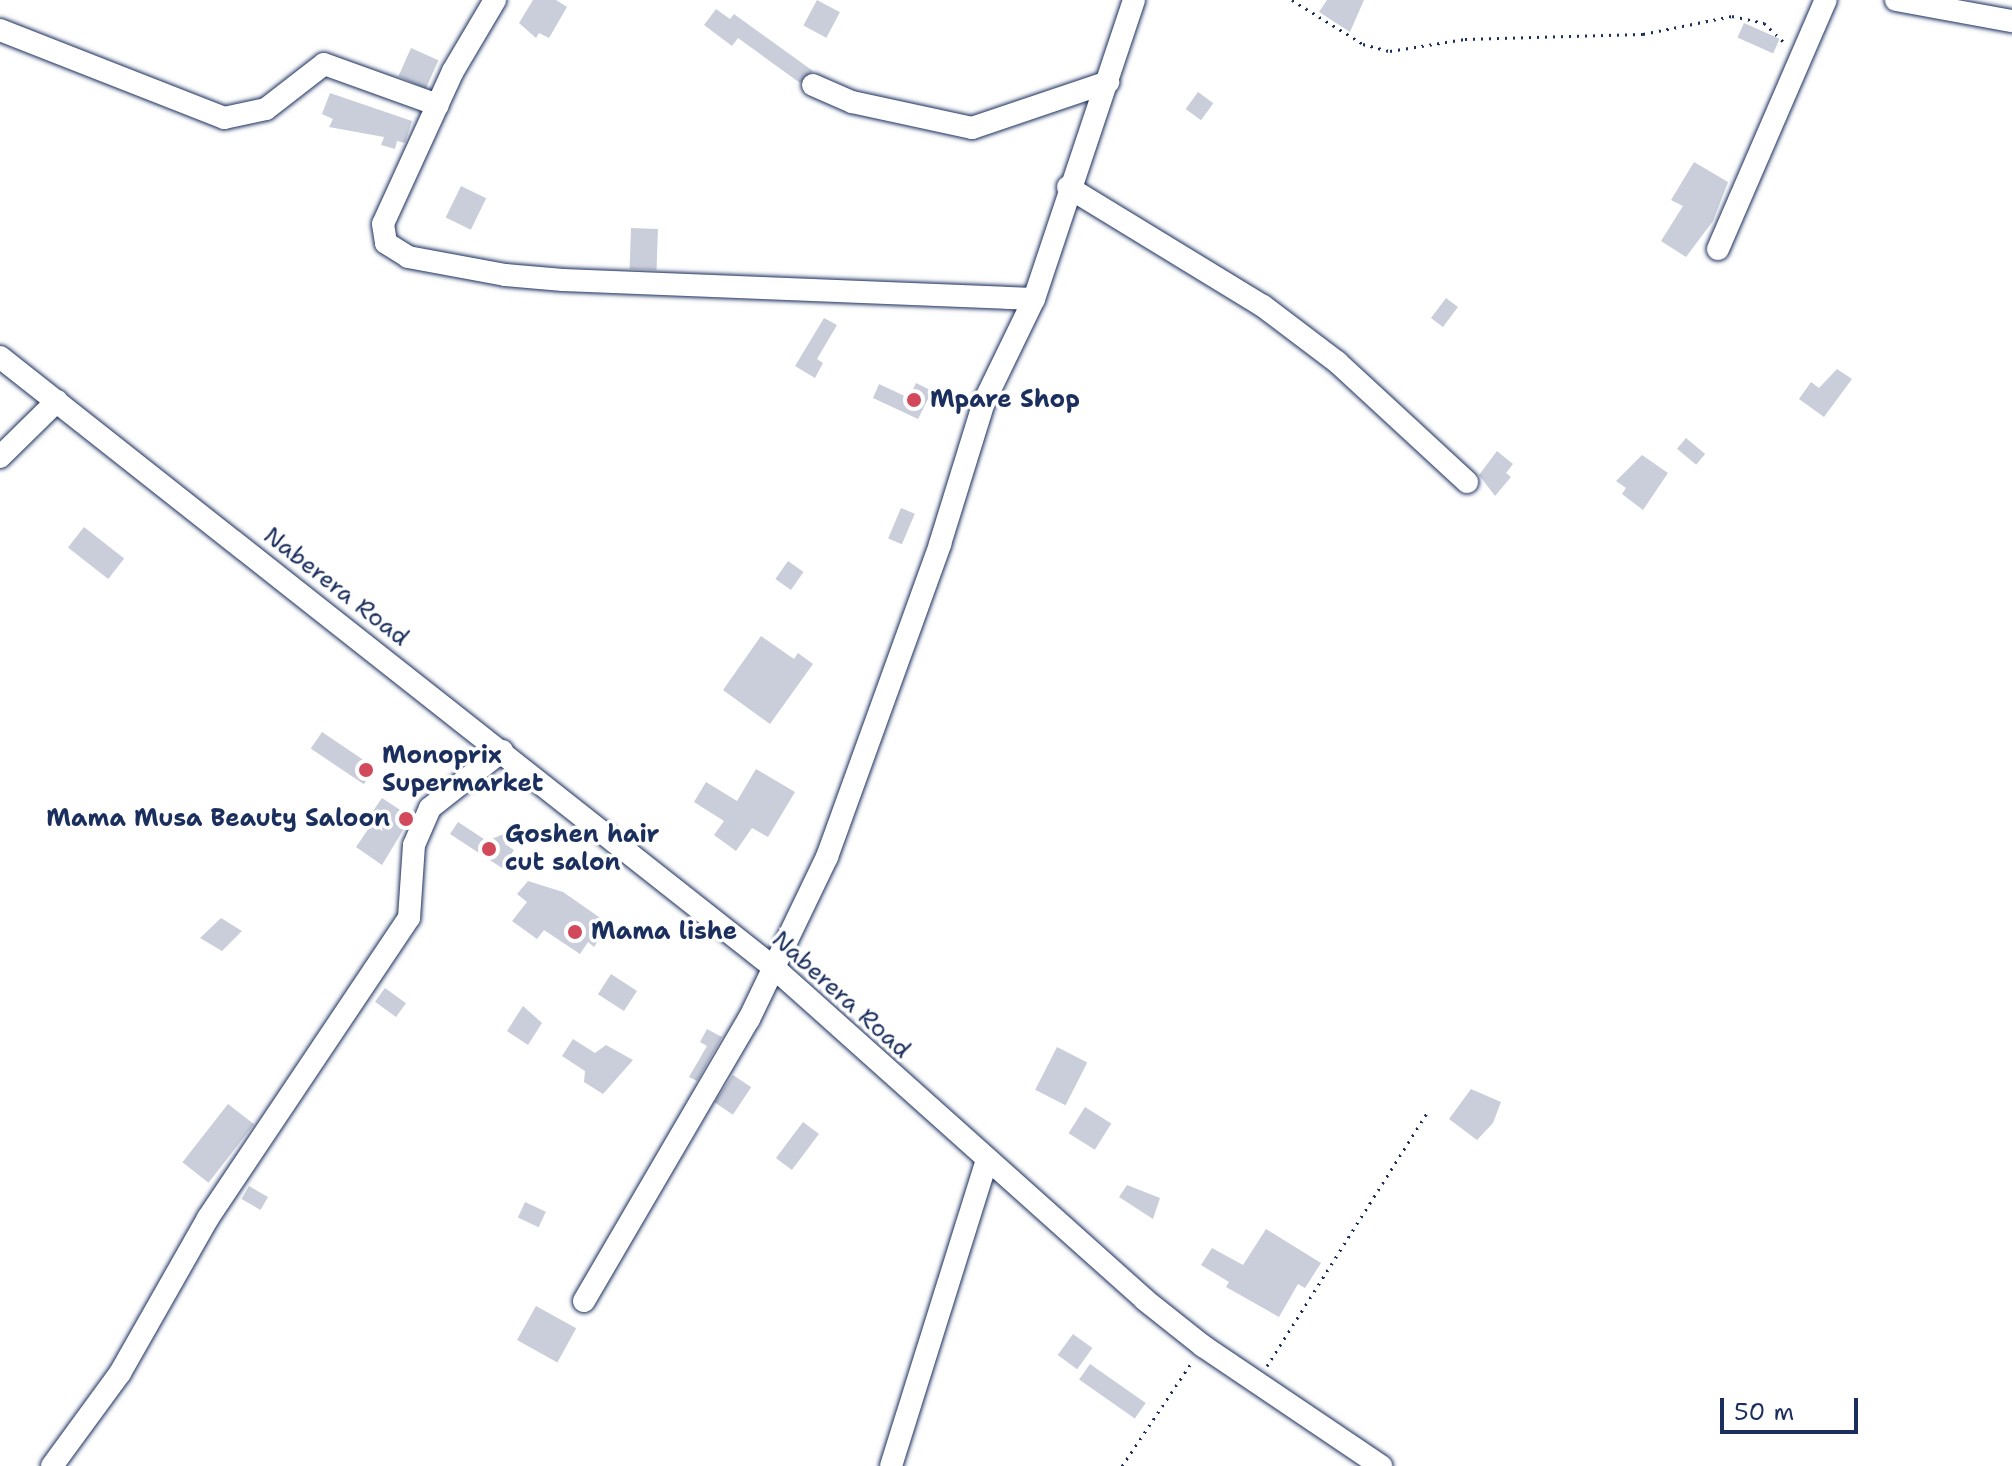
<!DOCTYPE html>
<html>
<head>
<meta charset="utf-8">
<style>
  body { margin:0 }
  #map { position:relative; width:2012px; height:1466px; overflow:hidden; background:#fff; font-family:"Shantell Sans",sans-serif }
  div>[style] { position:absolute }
  .building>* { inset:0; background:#caceda; transform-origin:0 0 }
  .path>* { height:3px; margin-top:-1.5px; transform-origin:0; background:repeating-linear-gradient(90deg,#1b2f5e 0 2px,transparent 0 8px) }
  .roads { filter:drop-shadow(0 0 2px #1b2f5e) drop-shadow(0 0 2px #1b2f5e) }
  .minor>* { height:22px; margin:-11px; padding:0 11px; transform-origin:11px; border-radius:11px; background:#fff }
  .dots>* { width:22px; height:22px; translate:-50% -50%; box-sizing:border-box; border:4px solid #fff; border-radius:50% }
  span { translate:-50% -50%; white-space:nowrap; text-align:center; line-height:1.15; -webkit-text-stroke:7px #fff; paint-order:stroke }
  .poi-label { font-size:24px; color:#1b2f5e; font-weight:700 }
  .left { translate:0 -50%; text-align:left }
  .right { translate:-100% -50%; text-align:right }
  .street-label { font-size:24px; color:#1b2f5e }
  .scale { position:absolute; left:1720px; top:1398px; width:138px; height:36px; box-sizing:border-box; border:4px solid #1b2f5e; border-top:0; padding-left:10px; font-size:24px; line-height:28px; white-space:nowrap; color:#1b2f5e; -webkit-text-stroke:6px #fff; paint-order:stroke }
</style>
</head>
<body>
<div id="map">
  <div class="building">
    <div style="clip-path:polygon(533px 0,556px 0,567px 7px,549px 38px,539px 33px,536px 38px,519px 23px)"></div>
    <div style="left:817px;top:0;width:26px;height:29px;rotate:28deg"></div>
    <div style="clip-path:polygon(1327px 0,1364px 0,1350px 32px,1319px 12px)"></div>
    <div style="clip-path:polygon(716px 9px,730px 19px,734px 14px,813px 71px,800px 83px,738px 38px,732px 46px,704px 25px)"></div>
    <div style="left:1744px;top:23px;width:39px;height:16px;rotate:24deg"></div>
    <div style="left:411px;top:48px;width:30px;height:31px;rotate:24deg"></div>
    <div style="left:1198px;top:92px;width:19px;height:21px;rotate:36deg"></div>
    <div style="clip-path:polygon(330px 93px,412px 121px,405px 143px,397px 141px,395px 149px,381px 145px,384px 137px,329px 127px,333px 119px,322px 114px)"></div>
    <div style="clip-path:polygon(1694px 162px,1728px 182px,1713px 221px,1686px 257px,1661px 241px,1683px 206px,1671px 200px)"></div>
    <div style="left:461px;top:186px;width:28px;height:35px;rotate:26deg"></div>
    <div style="left:631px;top:228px;width:27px;height:41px;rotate:2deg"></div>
    <div style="left:1446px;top:298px;width:15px;height:25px;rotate:37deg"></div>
    <div style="clip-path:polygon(824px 318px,837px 325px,817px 359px,823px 363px,815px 378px,795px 366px)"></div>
    <div style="clip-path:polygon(1837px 369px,1852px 379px,1824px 417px,1799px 399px,1811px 382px,1819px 388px)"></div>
    <div style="clip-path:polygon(916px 383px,932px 391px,918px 419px,873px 398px,879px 384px,909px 398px)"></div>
    <div style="left:1686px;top:438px;width:25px;height:14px;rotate:40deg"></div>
    <div style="clip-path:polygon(1497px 451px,1513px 464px,1506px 473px,1511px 477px,1495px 496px,1479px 475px)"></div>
    <div style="clip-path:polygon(1642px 455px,1668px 473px,1643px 510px,1622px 494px,1626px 488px,1616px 481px)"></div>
    <div style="left:901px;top:508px;width:15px;height:33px;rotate:23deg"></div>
    <div style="left:84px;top:527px;width:51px;height:26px;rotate:38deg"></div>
    <div style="left:788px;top:561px;width:19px;height:22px;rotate:35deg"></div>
    <div style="clip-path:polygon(761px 636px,794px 659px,798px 653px,813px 664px,770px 724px,723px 690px)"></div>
    <div style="left:322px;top:732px;width:64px;height:20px;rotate:34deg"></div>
    <div style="clip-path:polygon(756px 769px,795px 792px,768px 837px,752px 828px,736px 851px,714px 835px,724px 821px,694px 802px,706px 782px,737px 801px)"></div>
    <div style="clip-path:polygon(382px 798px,411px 817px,382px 865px,356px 847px,378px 815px,373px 811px)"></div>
    <div style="clip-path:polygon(458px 822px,487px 841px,508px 832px,505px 844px,514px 850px,502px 868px,450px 834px)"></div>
    <div style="clip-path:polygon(528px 881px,563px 892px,609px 924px,594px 947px,588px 942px,580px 954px,544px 930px,537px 939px,512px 921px,527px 902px,517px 894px)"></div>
    <div style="clip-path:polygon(221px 918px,242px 931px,222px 951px,200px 938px)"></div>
    <div style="left:611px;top:974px;width:31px;height:24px;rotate:33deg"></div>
    <div style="left:385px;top:988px;width:26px;height:17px;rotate:36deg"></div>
    <div style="clip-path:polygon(523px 1006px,542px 1023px,528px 1045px,507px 1031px)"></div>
    <div style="clip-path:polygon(707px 1029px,722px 1037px,697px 1081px,689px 1077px,707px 1046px,700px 1042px)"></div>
    <div style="clip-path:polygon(573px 1039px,595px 1053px,606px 1045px,633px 1060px,603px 1094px,584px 1082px,585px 1071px,562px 1056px)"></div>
    <div style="left:1057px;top:1047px;width:34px;height:48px;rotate:27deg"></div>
    <div style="left:733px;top:1075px;width:22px;height:33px;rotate:34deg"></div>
    <div style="clip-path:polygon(1471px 1089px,1501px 1102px,1493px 1123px,1477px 1140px,1449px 1119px)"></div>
    <div style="left:228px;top:1104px;width:33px;height:74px;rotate:38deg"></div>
    <div style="left:1085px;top:1107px;width:31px;height:31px;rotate:32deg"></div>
    <div style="left:803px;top:1122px;width:20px;height:45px;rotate:37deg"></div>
    <div style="clip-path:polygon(1127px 1185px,1160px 1198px,1153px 1219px,1119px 1197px)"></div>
    <div style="left:249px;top:1186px;width:22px;height:15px;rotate:30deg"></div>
    <div style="left:525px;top:1202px;width:23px;height:17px;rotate:25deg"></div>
    <div style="clip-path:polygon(1266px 1229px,1321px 1263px,1305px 1288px,1298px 1284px,1279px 1317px,1226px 1287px,1229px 1282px,1201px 1265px,1212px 1248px,1243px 1265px)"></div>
    <div style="left:536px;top:1306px;width:46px;height:39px;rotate:29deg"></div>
    <div style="left:1073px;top:1334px;width:24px;height:26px;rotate:36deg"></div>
    <div style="left:1090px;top:1364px;width:68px;height:19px;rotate:35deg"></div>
  </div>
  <div class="path">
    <div style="left:1292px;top:0;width:84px;rotate:31.8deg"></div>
    <div style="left:1363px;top:44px;width:28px;rotate:15deg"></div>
    <div style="left:1390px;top:51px;width:76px;rotate:-9.1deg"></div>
    <div style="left:1465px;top:39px;width:178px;rotate:-1.6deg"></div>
    <div style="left:1643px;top:34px;width:91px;rotate:-11.4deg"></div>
    <div style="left:1732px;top:16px;width:33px;rotate:12deg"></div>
    <div style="left:1764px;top:23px;width:28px;rotate:44deg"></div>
    <div style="left:1267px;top:1366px;width:299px;rotate:-57.7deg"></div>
    <div style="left:1122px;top:1466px;width:125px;rotate:-56.1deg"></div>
  </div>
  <div class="roads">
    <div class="minor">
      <div style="left:495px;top:0;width:82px;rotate:120.6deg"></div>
      <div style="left:453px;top:71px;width:168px;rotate:114.6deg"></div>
      <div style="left:383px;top:224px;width:19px;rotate:81deg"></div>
      <div style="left:386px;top:243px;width:26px;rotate:32deg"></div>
      <div style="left:408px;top:257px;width:99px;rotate:10.5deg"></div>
      <div style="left:505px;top:275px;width:58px;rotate:4.9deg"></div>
      <div style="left:563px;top:280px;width:471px;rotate:2.3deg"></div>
      <div style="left:1896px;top:0;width:118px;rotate:10.3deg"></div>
      <div style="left:0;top:30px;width:241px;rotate:21.4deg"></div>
      <div style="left:224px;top:118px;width:43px;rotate:-12.1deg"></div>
      <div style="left:266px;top:109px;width:73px;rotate:-37.8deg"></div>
      <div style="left:324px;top:64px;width:121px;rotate:19.8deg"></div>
      <div style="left:813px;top:85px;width:43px;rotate:23.6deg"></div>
      <div style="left:852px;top:102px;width:123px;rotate:12.2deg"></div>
      <div style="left:972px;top:128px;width:144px;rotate:-18.7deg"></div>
      <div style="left:1068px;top:187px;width:228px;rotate:31.4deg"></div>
      <div style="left:1263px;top:306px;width:93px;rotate:37.1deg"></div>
      <div style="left:1337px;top:362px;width:177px;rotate:42.7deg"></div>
      <div style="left:1718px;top:249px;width:271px;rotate:-66.6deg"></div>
      <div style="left:0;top:357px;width:985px;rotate:38.28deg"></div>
      <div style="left:773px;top:967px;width:499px;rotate:41.8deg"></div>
      <div style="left:1145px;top:1300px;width:74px;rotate:38.4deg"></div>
      <div style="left:1203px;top:1346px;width:215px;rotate:34deg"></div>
      <div style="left:0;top:457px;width:80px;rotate:-44.5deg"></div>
      <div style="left:584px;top:1301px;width:327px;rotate:-59.7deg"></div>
      <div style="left:749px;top:1019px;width:180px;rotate:-64.3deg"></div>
      <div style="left:827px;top:857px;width:333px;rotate:-70.1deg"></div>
      <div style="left:940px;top:544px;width:149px;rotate:-72.8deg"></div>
      <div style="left:984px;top:402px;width:114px;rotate:-64.1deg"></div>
      <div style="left:1034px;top:299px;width:315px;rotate:-71.5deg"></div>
      <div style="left:52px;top:1466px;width:115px;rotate:-53.8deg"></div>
      <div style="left:120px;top:1373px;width:178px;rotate:-60.4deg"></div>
      <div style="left:208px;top:1218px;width:361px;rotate:-56.2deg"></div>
      <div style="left:409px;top:918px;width:73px;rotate:-86.1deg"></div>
      <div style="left:414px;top:845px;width:40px;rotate:-66.6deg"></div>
      <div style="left:430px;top:808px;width:92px;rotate:-38.4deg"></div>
      <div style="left:891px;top:1466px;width:321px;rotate:-72.6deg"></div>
    </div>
  </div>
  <div class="dots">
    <div style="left:914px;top:400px;background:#d1495b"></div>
    <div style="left:366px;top:770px;background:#d1495b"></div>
    <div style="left:406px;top:819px;background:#d1495b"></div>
    <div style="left:489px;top:849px;background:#d1495b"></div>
    <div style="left:575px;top:932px;background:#d1495b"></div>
  </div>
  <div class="poi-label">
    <span class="left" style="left:930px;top:400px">Mpare Shop</span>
    <span class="left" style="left:382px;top:770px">Monoprix<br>Supermarket</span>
    <span class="right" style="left:390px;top:819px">Mama Musa Beauty Saloon</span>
    <span class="left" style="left:505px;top:849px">Goshen hair<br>cut salon</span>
    <span class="left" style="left:591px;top:932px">Mama lishe</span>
  </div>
  <div class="street-label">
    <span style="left:336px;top:587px;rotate:38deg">Naberera Road</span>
    <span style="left:841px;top:995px;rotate:42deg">Naberera Road</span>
  </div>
  <div class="scale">50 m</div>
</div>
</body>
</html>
